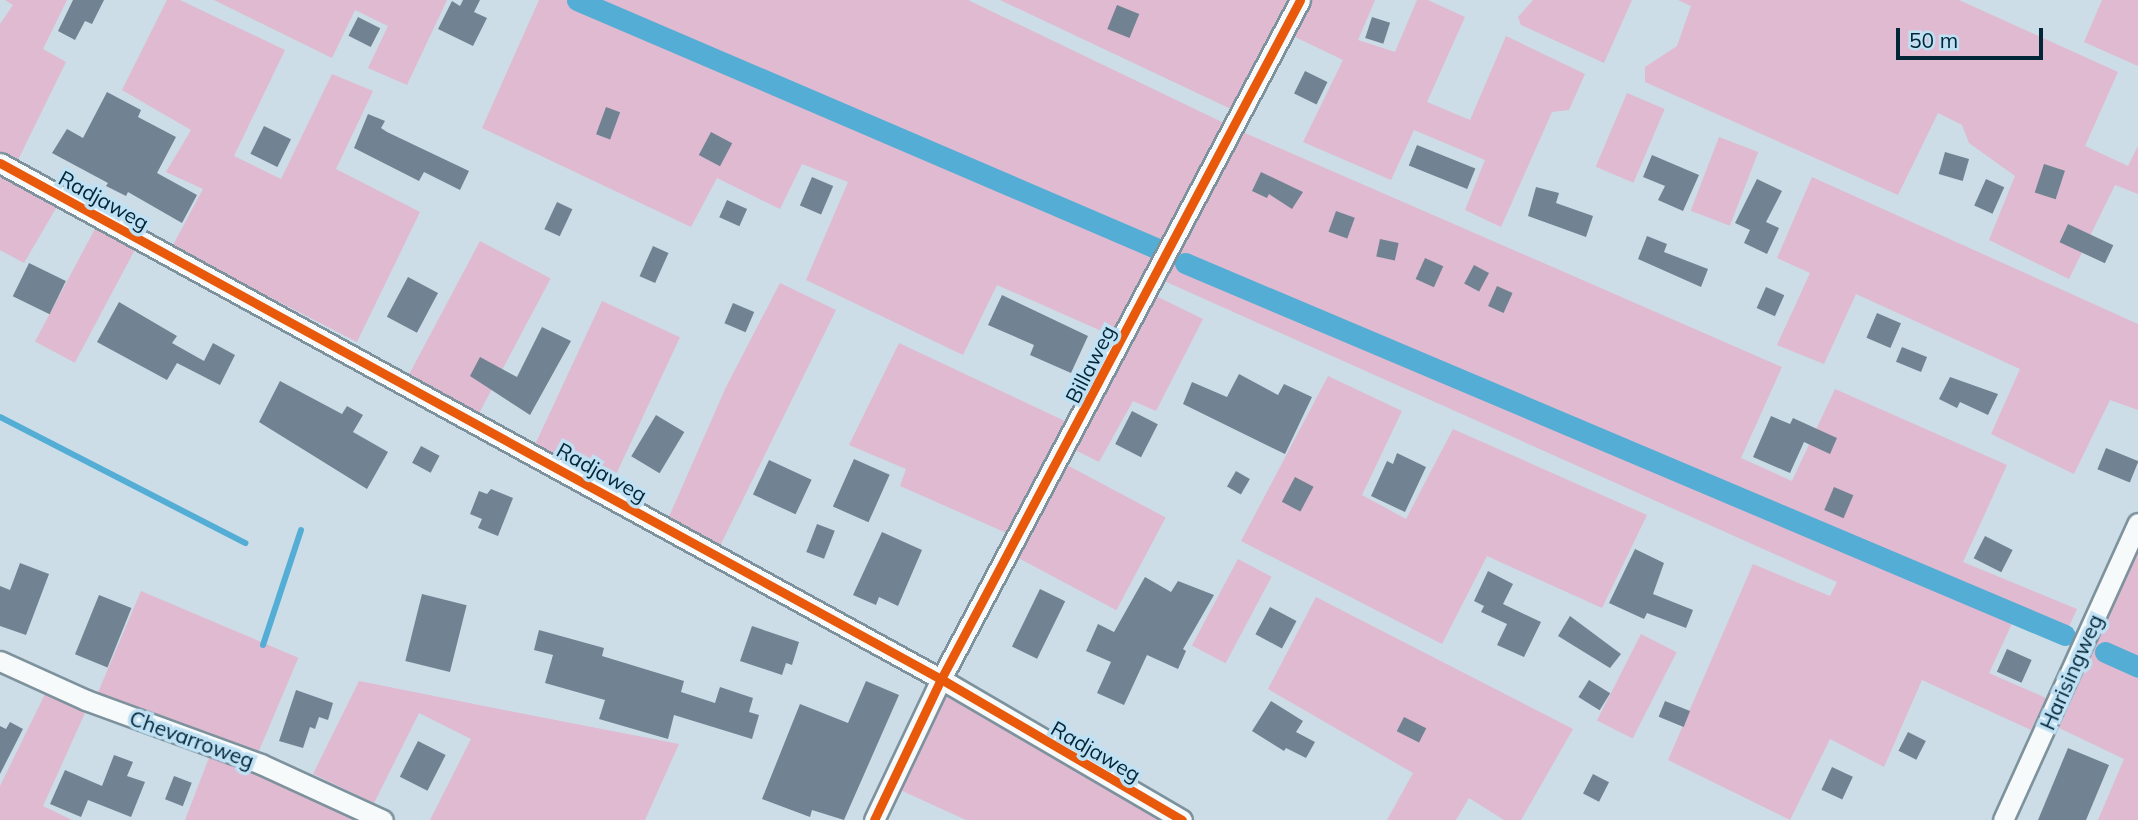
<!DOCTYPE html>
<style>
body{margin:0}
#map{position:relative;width:2138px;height:820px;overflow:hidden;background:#ccdde7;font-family:Mulish,sans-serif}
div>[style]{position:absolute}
.green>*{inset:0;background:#dfbad0;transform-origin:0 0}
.stream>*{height:6px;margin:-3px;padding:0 3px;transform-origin:3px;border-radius:3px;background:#54add5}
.canal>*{height:21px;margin:-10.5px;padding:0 10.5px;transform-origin:10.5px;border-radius:10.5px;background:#54add5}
.building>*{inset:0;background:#718392;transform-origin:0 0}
.roads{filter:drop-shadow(2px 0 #7d929d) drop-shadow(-2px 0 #7d929d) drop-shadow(0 2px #7d929d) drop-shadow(0 -2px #7d929d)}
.minor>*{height:19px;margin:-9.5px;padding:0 9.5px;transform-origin:9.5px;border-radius:9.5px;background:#f7fafb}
.cycleway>*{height:9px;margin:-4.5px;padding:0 4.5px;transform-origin:4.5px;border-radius:4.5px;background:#e8590c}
span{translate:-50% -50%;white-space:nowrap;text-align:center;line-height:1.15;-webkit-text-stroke:7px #c0e0f3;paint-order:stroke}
.street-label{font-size:21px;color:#002638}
.scale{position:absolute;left:1896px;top:28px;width:147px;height:32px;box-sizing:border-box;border:4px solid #002638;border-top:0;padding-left:9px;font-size:21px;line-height:24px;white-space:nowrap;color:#002638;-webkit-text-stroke:5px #c0e0f3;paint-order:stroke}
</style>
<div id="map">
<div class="green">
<i style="clip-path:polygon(5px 0,67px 0,43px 49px,66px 62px,17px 162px,0 153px,0 24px,13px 5px)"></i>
<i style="clip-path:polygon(167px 0,180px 0,285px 50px,234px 156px,281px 179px,332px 74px,373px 91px,336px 169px,420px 212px,357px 342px,172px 247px,203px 189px,166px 172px,191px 130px,122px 90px)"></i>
<i style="clip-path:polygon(214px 0,447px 0,407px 85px,368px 68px,388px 26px,355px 10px,332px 58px)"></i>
<i style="clip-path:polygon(539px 0,968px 0,1224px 123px,1115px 337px,997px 285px,963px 355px,806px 280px,848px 182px,802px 164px,780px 209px,717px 178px,691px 227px,482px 128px)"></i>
<i style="clip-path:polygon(1000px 0,1293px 0,1233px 110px)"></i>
<i style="clip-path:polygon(1309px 0,1375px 0,1358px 40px,1395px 52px,1417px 0,1428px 0,1465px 17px,1427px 102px,1470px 120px,1506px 36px,1585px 74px,1569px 110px,1552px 112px,1501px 227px,1465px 210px,1485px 160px,1414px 130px,1391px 180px,1303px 142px,1343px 60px,1291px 35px)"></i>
<i style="clip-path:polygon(1533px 0,1632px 0,1604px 63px,1521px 25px,1518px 17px)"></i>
<i style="clip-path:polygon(1678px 0,1959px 0,2118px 72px,2085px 146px,2128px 166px,2138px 146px,2138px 194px,2115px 185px,2069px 279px,1989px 240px,2015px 176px,1969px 143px,1962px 125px,1938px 113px,1898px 195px,1645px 82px,1645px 67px,1677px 46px,1691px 6px)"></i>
<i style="clip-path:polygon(2102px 0,2138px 0,2138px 66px,2084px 42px)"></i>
<i style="left:1627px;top:93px;width:41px;height:80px;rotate:23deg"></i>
<i style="clip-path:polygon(1238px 130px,1782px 367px,1741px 458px,1792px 481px,1835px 389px,2007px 465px,1963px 562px,2077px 609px,2065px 635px,2016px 615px,1989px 673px,2046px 698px,2031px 730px,1922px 680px,1884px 767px,1830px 739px,1790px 820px,1668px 760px,1753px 564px,1830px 596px,1837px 582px,1162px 280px)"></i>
<i style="left:1719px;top:137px;width:42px;height:79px;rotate:21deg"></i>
<i style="clip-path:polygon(0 170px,59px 203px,24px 263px,0 250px)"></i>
<i style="clip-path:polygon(1812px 177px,2138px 324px,2138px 410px,2110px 400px,2074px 474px,1991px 434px,2020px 369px,1856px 294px,1824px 364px,1777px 345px,1810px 273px,1777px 258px)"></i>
<i style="left:97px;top:225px;width:45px;height:132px;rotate:28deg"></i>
<i style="left:480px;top:241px;width:80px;height:154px;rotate:28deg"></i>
<i style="clip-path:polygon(780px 283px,836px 310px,719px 548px,668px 519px,726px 387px)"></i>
<i style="clip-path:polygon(1154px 295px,1203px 319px,1156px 411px,1133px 401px,1099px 462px,1075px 450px)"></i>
<i style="left:602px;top:301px;width:86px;height:158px;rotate:25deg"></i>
<i style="clip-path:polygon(899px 343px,1069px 423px,1011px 535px,900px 486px,906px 469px,849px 445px)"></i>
<i style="clip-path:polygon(1328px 376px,1402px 411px,1362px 495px,1406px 519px,1453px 429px,1647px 515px,1602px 608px,1487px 556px,1442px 644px,1241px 541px)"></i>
<i style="left:1065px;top:464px;width:114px;height:105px;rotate:28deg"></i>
<i style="clip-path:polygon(2138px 540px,2138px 820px,2098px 820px,2124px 759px,2057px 727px)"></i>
<i style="left:1238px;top:559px;width:38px;height:98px;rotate:28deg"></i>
<i style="left:141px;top:591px;width:171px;height:111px;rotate:23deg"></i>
<i style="clip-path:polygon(1316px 597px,1573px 729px,1521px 820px,1504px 820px,1469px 798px,1456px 820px,1387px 820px,1413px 773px,1268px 689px)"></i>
<i style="left:1641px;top:634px;width:40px;height:97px;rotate:27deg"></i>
<i style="clip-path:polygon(359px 681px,504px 710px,679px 744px,645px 820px,430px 820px,471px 739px,419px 713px,374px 803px,313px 774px)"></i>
<i style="clip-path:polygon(945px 689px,1167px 820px,966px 820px,898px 789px)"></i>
<i style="clip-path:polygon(45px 694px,85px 713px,43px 806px,72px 820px,0 820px,0 786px)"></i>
<i style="clip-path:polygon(210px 755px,261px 772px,365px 820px,185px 820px)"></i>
</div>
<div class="stream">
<i style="left:0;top:417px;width:276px;rotate:27.2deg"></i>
<i style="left:263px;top:645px;width:121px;rotate:-71.7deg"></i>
</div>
<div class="canal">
<i style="left:577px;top:0;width:630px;rotate:23.19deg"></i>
<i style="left:1185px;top:263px;width:955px;rotate:22.92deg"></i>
<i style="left:2105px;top:652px;width:36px;rotate:24deg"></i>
</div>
<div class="building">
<i style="clip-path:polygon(73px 0,104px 0,92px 24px,85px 21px,75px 40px,58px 31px)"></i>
<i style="clip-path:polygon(463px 0,480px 0,474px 12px,487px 18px,473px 46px,438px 29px,452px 1px,460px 6px)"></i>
<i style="left:1117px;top:5px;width:24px;height:26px;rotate:22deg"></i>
<i style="left:358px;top:17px;width:25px;height:21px;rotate:27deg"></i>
<i style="left:1372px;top:17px;width:19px;height:22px;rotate:18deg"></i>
<i style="left:1305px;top:71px;width:25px;height:25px;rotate:26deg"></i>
<i style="clip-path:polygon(107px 92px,141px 110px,138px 117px,176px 137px,157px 173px,197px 195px,182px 223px,128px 192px,126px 196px,106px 186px,108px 183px,52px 153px,67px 129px,83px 138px)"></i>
<i style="left:606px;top:107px;width:15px;height:29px;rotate:20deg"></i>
<i style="clip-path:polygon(368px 114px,385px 121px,381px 128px,387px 132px,469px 171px,460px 190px,424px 172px,419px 181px,354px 148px)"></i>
<i style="left:264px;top:126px;width:30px;height:31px;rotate:26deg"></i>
<i style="left:711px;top:132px;width:24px;height:26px;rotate:28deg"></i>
<i style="left:1417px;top:145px;width:63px;height:22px;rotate:22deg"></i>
<i style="left:1945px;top:152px;width:25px;height:23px;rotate:16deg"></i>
<i style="clip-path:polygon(1652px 155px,1699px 175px,1683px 211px,1658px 200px,1665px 186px,1643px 177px)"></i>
<i style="left:2044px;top:164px;width:22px;height:30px;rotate:18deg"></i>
<i style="clip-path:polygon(1261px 172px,1303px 192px,1292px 209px,1269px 194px,1267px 198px,1252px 191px)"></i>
<i style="left:812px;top:177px;width:23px;height:31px;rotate:23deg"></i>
<i style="clip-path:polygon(1757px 179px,1782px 191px,1766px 222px,1779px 228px,1767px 254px,1744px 243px,1750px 230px,1735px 223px)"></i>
<i style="left:1986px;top:179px;width:20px;height:29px;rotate:24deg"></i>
<i style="clip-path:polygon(1536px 187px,1559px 193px,1556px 203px,1593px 216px,1586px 237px,1528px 216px)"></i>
<i style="left:727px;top:200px;width:22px;height:19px;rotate:24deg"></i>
<i style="left:557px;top:202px;width:17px;height:30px;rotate:25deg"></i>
<i style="left:1336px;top:211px;width:20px;height:22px;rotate:20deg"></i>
<i style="left:2068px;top:224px;width:50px;height:20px;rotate:25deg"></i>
<i style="clip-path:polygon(1647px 236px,1667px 244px,1664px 252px,1708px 269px,1701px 287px,1638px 259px)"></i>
<i style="left:1380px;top:239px;width:19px;height:18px;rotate:12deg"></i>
<i style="left:653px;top:246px;width:17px;height:33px;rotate:24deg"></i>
<i style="left:1425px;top:258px;width:20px;height:23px;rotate:24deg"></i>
<i style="left:29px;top:263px;width:41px;height:37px;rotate:26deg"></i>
<i style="left:1474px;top:265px;width:17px;height:21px;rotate:28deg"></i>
<i style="left:408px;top:277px;width:34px;height:45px;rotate:28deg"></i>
<i style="left:1497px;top:286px;width:17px;height:22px;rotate:24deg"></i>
<i style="left:1766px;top:287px;width:20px;height:23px;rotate:24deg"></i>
<i style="clip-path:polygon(1002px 295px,1088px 336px,1071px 373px,1030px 355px,1034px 345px,988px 325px)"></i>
<i style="clip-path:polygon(119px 302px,177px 336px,172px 343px,204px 361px,213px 343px,235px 355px,220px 385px,177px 363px,167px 380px,97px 342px)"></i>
<i style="left:733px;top:303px;width:23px;height:22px;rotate:23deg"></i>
<i style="left:1877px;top:313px;width:26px;height:27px;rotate:23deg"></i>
<i style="clip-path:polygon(542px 327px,571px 341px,530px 415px,470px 376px,480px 357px,517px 377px)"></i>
<i style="left:1902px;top:347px;width:27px;height:16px;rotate:22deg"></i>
<i style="clip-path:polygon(1239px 374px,1278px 395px,1284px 384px,1312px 397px,1285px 454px,1183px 404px,1192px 382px,1227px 397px)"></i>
<i style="clip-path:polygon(1950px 377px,1998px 394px,1988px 415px,1960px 402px,1957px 408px,1939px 399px)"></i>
<i style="clip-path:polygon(280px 381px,342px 414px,347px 406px,363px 415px,353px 432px,388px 452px,367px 489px,259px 422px)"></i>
<i style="left:1132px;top:411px;width:29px;height:37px;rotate:27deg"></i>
<i style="left:656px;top:415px;width:33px;height:48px;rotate:31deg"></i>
<i style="clip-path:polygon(1771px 416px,1790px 424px,1793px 418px,1837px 438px,1830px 454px,1804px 442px,1790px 473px,1753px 457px)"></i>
<i style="left:421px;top:446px;width:21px;height:19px;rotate:28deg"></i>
<i style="left:2106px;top:448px;width:35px;height:23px;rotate:22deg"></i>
<i style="clip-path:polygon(1397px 453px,1426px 467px,1405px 512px,1371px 496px,1387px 461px,1393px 464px)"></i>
<i style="left:854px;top:459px;width:39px;height:52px;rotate:24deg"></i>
<i style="left:769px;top:460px;width:47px;height:38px;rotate:25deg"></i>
<i style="left:1236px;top:471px;width:16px;height:18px;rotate:30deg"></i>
<i style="left:1295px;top:477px;width:21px;height:28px;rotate:28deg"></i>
<i style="left:1834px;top:487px;width:21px;height:25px;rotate:23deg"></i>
<i style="clip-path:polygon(491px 489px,513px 498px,498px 536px,478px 528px,482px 519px,470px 514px,479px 491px,487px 494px)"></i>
<i style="left:817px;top:524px;width:19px;height:30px;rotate:21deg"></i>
<i style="clip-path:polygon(882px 532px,922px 550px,898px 606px,879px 597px,876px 605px,853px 595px)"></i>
<i style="left:1985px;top:536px;width:31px;height:25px;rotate:27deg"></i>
<i style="clip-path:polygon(1635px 549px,1664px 563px,1653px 594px,1693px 610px,1686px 628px,1647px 613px,1644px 619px,1609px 603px)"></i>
<i style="clip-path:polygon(20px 563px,49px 574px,26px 635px,0 626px,0 586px,10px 590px)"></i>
<i style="clip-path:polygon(1488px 571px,1513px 584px,1503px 604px,1541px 622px,1524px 657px,1497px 645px,1507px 624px,1481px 612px,1484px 606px,1474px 601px)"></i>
<i style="clip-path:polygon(1145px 577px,1171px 592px,1178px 581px,1214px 595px,1183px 649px,1186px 651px,1178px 669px,1147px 655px,1124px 705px,1097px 693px,1111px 662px,1086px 651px,1098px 624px,1114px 632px)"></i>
<i style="left:1040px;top:589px;width:28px;height:64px;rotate:26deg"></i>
<i style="left:422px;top:594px;width:46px;height:69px;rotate:14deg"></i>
<i style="left:99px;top:595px;width:35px;height:64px;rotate:22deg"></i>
<i style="left:1270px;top:607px;width:30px;height:31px;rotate:28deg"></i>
<i style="clip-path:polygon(1570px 616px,1621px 654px,1610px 668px,1558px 636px)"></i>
<i style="clip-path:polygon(752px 626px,799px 642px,792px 665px,786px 663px,782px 675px,740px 661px)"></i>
<i style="clip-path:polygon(539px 630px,604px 648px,602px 656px,684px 681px,681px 692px,715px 703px,720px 687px,753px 698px,749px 712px,759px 715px,752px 739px,674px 715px,668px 739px,599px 719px,605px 700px,545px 683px,553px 655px,534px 650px)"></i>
<i style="left:2007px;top:649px;width:27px;height:25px;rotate:24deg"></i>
<i style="left:1589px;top:680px;width:25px;height:20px;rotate:32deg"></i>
<i style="clip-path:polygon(866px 681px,899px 695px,844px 820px,812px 810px,810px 817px,762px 799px,800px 704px,848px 723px)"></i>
<i style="clip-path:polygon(296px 690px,333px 703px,328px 720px,319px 717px,315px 729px,310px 727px,303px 748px,279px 741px)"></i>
<i style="clip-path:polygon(1271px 701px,1303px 721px,1296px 732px,1315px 742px,1306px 758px,1286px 748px,1284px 751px,1252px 731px)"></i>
<i style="left:1665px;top:701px;width:27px;height:17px;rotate:22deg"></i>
<i style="left:1404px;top:717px;width:25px;height:16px;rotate:27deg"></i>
<i style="clip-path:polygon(10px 722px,23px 729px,0 774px,0 726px,6px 729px)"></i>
<i style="left:1908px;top:732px;width:20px;height:21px;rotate:27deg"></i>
<i style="left:418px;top:741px;width:31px;height:40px;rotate:27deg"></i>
<i style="clip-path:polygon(2068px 748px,2109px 765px,2086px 820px,2038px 820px)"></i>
<i style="clip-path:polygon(114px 755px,133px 762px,127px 776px,145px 782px,131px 817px,88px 800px,81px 817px,50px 804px,65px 770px,102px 786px)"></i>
<i style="left:1832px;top:767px;width:23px;height:25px;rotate:25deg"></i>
<i style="left:1593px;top:774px;width:18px;height:22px;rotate:27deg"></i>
<i style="left:174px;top:776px;width:19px;height:25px;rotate:21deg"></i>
</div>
<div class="roads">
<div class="minor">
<i style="left:0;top:163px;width:1073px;rotate:28.74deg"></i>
<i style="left:941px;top:679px;width:279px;rotate:30.3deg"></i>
<i style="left:0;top:661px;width:94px;rotate:24.4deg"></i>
<i style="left:86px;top:700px;width:186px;rotate:20.1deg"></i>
<i style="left:261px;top:764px;width:134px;rotate:24.7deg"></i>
<i style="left:874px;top:820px;width:156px;rotate:-64.6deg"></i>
<i style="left:941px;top:679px;width:768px;rotate:-62.13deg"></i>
<i style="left:2003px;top:820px;width:326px;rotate:-65.6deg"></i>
</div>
</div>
<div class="cycleway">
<i style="left:0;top:163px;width:1073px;rotate:28.74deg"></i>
<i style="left:941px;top:679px;width:279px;rotate:30.3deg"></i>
<i style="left:874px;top:820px;width:156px;rotate:-64.6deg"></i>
<i style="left:941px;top:679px;width:768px;rotate:-62.13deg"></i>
</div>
<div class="street-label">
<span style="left:104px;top:200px;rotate:29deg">Radjaweg</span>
<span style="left:1090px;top:364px;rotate:-63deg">Billaweg</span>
<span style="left:602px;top:472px;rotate:29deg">Radjaweg</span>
<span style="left:2071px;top:672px;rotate:-66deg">Harisingweg</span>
<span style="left:192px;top:739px;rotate:20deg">Chevarroweg</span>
<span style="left:1096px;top:751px;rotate:30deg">Radjaweg</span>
</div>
<div class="scale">50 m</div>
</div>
